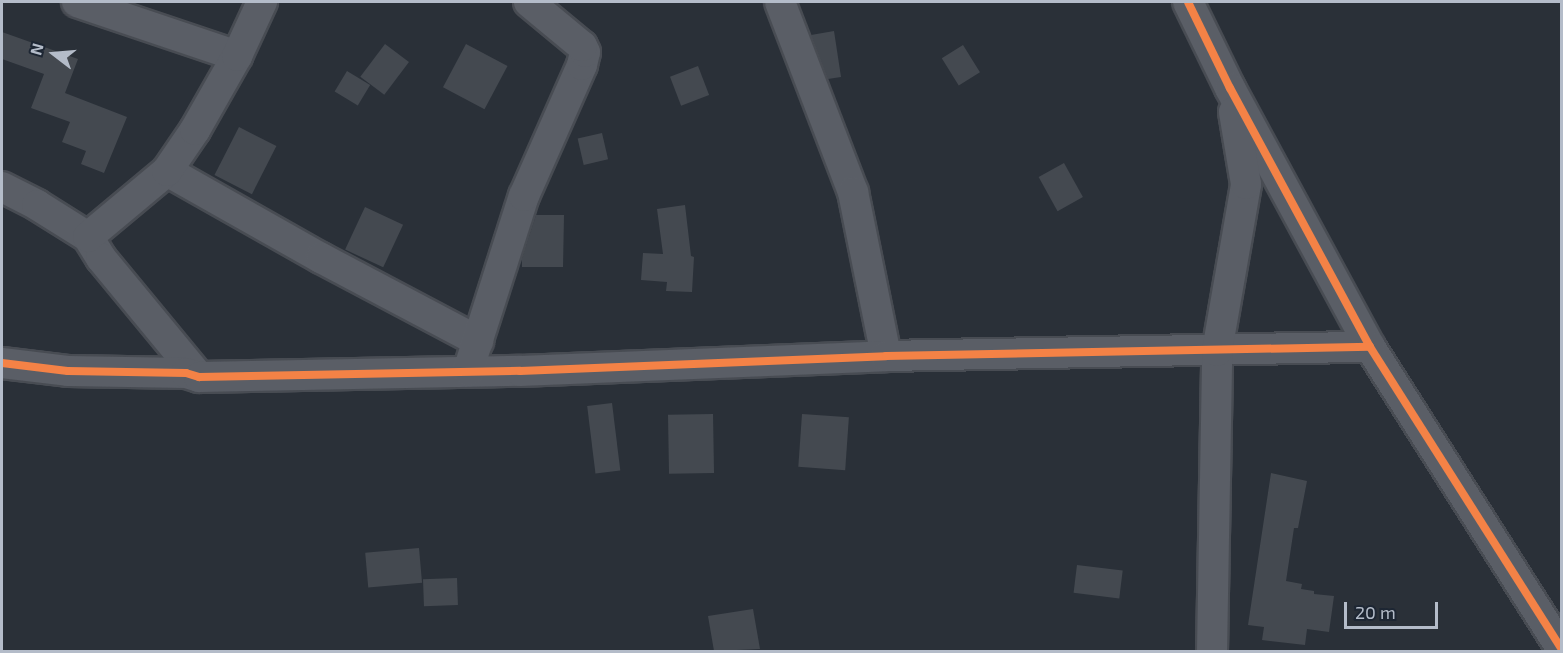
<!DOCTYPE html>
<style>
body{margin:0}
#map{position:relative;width:1563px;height:653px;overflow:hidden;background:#2a3038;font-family:"Exo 2",sans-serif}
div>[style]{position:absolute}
.building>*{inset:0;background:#444950;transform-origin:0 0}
.roads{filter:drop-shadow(2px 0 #484c53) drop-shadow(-2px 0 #484c53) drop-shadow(0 2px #484c53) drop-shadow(0 -2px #484c53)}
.minor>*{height:30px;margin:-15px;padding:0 15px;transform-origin:15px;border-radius:15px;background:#5a5e66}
.cycleway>*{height:8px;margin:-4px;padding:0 4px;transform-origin:4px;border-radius:4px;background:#f48246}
span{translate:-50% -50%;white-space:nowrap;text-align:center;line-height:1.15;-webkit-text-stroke:4.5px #1d2633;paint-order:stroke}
.frame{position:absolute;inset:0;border:3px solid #b4bcc9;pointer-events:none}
.north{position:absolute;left:24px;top:24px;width:60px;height:60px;-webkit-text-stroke:4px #1d2633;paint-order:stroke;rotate:286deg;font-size:16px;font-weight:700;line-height:24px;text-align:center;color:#b4bcc9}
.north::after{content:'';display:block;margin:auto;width:21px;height:27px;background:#b4bcc9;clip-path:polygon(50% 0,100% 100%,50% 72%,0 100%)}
.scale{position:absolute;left:1344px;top:602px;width:94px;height:27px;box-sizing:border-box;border:3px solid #b4bcc9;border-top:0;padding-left:8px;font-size:18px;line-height:21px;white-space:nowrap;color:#b4bcc9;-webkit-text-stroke:4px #1d2633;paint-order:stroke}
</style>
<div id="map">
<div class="building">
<i style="clip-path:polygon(834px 31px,841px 77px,828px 79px,811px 35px)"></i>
<i style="clip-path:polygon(2px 32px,78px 59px,65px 93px,127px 117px,104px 173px,81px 164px,86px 151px,62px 142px,70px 122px,31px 108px,44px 74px,2px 59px)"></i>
<i style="left:385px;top:44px;width:30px;height:41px;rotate:37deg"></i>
<i style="left:466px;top:44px;width:47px;height:49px;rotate:28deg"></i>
<i style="left:963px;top:45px;width:32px;height:25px;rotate:58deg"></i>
<i style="left:698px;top:66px;width:31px;height:30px;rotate:69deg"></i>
<i style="left:347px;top:71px;width:27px;height:24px;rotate:31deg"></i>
<i style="left:239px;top:127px;width:42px;height:54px;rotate:27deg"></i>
<i style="left:602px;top:133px;width:27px;height:25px;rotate:77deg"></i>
<i style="left:1064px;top:163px;width:39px;height:29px;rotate:61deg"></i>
<i style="clip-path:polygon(685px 205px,691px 256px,694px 257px,692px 292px,666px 291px,667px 282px,641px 280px,643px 253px,663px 254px,657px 209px)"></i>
<i style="left:365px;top:207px;width:42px;height:47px;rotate:25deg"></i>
<i style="clip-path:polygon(536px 215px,564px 215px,563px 267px,522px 267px,522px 258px)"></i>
<i style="left:612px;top:403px;width:68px;height:25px;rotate:83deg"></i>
<i style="left:713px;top:414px;width:59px;height:45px;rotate:89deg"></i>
<i style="left:802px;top:414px;width:47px;height:53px;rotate:4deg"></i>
<i style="clip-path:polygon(1271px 473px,1307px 481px,1298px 528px,1294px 528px,1286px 581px,1302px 584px,1301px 589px,1314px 591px,1314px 594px,1334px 596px,1329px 632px,1307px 629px,1305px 645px,1262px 640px,1264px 627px,1248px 625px)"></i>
<i style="left:419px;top:548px;width:35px;height:54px;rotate:85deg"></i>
<i style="left:1077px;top:565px;width:46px;height:28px;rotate:7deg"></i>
<i style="left:457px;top:578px;width:27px;height:34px;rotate:88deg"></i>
<i style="clip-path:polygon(753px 609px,760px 649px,714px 651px,708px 616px)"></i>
</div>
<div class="roads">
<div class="minor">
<i style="left:77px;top:2px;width:169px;rotate:18.6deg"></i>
<i style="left:780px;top:2px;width:204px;rotate:69deg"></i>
<i style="left:853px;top:192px;width:167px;rotate:78.6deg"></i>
<i style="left:1188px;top:2px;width:96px;rotate:64deg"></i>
<i style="left:1230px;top:88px;width:294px;rotate:61.6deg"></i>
<i style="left:1370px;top:347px;width:358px;rotate:57.6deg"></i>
<i style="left:167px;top:171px;width:177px;rotate:29.5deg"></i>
<i style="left:321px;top:258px;width:178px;rotate:27.9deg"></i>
<i style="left:2px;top:187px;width:39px;rotate:27deg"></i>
<i style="left:37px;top:205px;width:60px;rotate:32.1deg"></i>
<i style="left:88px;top:237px;width:25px;rotate:58deg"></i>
<i style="left:101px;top:258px;width:154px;rotate:50.5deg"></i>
<i style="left:88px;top:237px;width:103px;rotate:-39.9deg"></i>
<i style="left:167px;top:171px;width:50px;rotate:-55.7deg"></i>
<i style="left:195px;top:130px;width:85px;rotate:-60.4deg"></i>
<i style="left:237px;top:56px;width:60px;rotate:-65.2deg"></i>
<i style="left:2px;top:363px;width:66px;rotate:6.9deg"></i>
<i style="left:68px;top:371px;width:118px;rotate:1deg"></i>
<i style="left:186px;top:373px;width:14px;rotate:17deg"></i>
<i style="left:199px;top:377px;width:321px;rotate:-1.1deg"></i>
<i style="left:520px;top:371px;width:366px;rotate:-2.3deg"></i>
<i style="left:886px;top:356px;width:484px;rotate:-1.1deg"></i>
<i style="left:468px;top:371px;width:184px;rotate:-72.3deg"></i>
<i style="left:524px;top:196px;width:143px;rotate:-66.1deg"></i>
<i style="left:582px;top:65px;width:13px;rotate:-77deg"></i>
<i style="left:585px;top:52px;width:7px;rotate:-117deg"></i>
<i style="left:582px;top:46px;width:69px;rotate:-140.3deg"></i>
<i style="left:1212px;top:652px;width:301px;rotate:-89deg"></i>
<i style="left:1217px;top:351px;width:169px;rotate:-80.1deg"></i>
<i style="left:1246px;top:184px;width:73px;rotate:-99.5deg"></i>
</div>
</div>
<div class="cycleway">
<i style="left:1188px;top:2px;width:96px;rotate:64deg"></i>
<i style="left:1230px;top:88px;width:294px;rotate:61.6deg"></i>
<i style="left:1370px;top:347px;width:358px;rotate:57.6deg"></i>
<i style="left:2px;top:363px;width:66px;rotate:6.9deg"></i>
<i style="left:68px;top:371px;width:118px;rotate:1deg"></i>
<i style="left:186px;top:373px;width:14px;rotate:17deg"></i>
<i style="left:199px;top:377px;width:321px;rotate:-1.1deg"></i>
<i style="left:520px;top:371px;width:366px;rotate:-2.3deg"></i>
<i style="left:886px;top:356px;width:484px;rotate:-1.1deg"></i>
</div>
<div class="frame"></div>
<div class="north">N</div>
<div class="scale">20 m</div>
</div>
